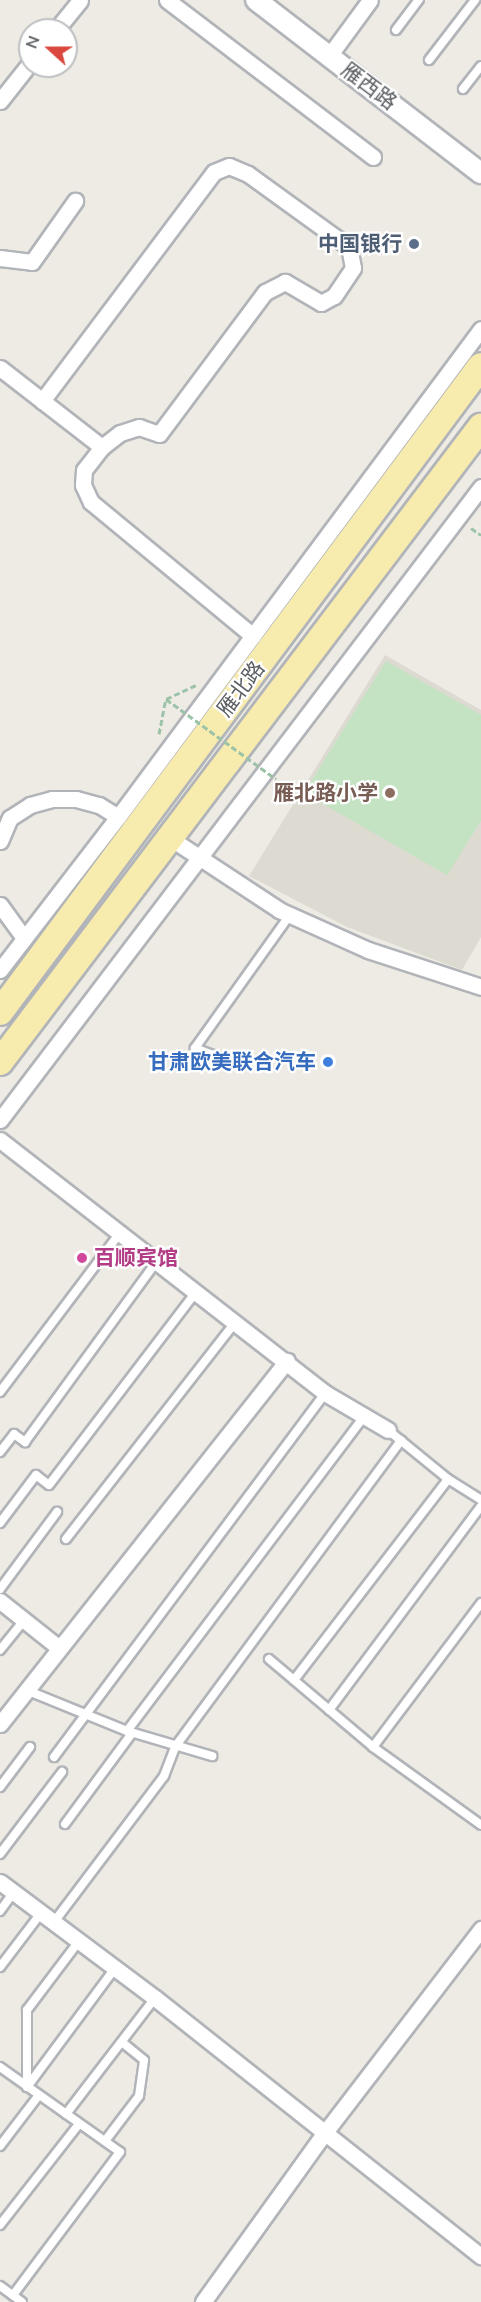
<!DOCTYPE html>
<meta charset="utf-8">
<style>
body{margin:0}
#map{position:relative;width:481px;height:2302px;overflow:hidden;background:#edebe4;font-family:"Nunito Sans","Noto Sans SC",sans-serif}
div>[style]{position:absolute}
.education>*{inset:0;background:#dddad2}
.green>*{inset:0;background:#c3e3c2}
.path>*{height:3px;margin-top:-1.5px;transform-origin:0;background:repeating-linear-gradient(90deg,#9cc3a7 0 6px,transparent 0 9px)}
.roads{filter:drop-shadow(2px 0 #b1b4b8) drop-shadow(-2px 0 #b1b4b8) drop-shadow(0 2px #b1b4b8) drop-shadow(0 -2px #b1b4b8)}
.service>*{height:8px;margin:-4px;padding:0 4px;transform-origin:4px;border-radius:4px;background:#fff}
.minor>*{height:15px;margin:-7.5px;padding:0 7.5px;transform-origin:7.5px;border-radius:7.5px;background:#fff}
.tertiary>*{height:20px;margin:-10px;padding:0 10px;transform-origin:10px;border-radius:10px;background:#fff}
.primary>*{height:26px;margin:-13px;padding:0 13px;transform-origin:13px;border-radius:13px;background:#f8ebae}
.path-bridge>*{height:3px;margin-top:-1.5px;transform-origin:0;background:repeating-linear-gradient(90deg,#9cc3a7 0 6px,transparent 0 9px)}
.dots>*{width:16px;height:16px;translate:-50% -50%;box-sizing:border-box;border:3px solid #fff;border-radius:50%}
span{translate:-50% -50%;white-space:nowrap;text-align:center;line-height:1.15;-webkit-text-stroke:4.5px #fff;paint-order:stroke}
.street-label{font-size:21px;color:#5c5f63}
.service-label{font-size:21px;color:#4e5e75;font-weight:700}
.right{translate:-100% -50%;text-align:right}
.education-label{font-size:21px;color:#785e54;font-weight:700}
.shop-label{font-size:21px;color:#366cbe;font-weight:700}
.hotel-label{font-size:21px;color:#b23c85;font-weight:700}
.left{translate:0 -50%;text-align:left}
.north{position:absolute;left:18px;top:18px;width:60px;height:60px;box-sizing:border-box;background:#fff;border:2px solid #bebfc1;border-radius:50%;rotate:291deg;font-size:16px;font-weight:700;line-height:24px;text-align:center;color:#5c5f63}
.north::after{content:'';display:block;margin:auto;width:21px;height:27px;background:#da483d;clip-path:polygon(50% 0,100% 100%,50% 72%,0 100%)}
</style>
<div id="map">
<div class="education">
<i style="clip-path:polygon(385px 655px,481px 710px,481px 937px,462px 970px,347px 927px,249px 876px)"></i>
</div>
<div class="green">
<i style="clip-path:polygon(386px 661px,481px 715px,481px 821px,447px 875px,304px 793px)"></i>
</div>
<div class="path">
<i style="left:471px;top:528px;width:12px;rotate:35deg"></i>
<i style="left:159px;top:734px;width:36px;rotate:-79deg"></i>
<i style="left:166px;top:699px;width:33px;rotate:-25deg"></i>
</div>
<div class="roads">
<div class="service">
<i style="left:396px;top:30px;width:38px;rotate:-53deg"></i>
<i style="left:429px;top:60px;width:76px;rotate:-52.5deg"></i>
<i style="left:463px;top:89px;width:29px;rotate:-52deg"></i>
<i style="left:218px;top:1057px;width:25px;rotate:-159deg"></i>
<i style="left:195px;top:1048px;width:163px;rotate:-54.5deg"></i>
<i style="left:0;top:1392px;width:199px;rotate:-53deg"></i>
<i style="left:0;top:1452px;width:23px;rotate:-52deg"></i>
<i style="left:14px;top:1434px;width:14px;rotate:36deg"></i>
<i style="left:25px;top:1442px;width:224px;rotate:-53.9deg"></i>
<i style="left:448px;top:1479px;width:39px;rotate:32deg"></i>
<i style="left:0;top:1523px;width:60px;rotate:-53.1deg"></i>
<i style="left:36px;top:1475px;width:16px;rotate:38deg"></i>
<i style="left:49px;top:1485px;width:243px;rotate:-52.7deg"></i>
<i style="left:66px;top:1539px;width:274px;rotate:-52deg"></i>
<i style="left:0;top:1589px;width:96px;rotate:-53.5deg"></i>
<i style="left:0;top:1650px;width:38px;rotate:-51deg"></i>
<i style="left:269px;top:1659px;width:136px;rotate:40.2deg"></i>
<i style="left:373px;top:1747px;width:133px;rotate:35.8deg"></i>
<i style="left:294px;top:1680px;width:253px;rotate:-52.5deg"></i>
<i style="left:448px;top:1479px;width:77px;rotate:-140.8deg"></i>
<i style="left:26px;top:1690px;width:109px;rotate:22.1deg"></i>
<i style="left:127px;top:1731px;width:89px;rotate:16.4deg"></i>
<i style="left:329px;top:1710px;width:254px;rotate:-53.3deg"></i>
<i style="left:127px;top:1731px;width:394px;rotate:-53deg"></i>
<i style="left:373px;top:1747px;width:180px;rotate:-53.1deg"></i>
<i style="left:54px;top:1757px;width:454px;rotate:-53.3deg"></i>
<i style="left:0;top:1787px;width:50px;rotate:-53.1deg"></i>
<i style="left:65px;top:1824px;width:113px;rotate:-53.6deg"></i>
<i style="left:0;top:1854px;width:103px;rotate:-52.9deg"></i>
<i style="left:0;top:1911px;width:24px;rotate:-54deg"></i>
<i style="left:54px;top:1922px;width:183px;rotate:-53deg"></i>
<i style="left:164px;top:1776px;width:31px;rotate:-69deg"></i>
<i style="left:175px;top:1747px;width:381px;rotate:-53.6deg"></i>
<i style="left:0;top:1967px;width:68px;rotate:-52.8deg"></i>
<i style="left:0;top:2067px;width:147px;rotate:35.3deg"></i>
<i style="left:120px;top:2152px;width:179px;rotate:126.8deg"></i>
<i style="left:27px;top:2087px;width:77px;rotate:-90deg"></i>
<i style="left:27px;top:2010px;width:86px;rotate:-53deg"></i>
<i style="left:27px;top:2087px;width:148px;rotate:-53.5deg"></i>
<i style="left:66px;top:2114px;width:146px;rotate:-52.5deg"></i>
<i style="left:105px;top:2141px;width:56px;rotate:-52.9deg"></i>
<i style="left:139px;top:2096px;width:36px;rotate:-82deg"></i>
<i style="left:144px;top:2060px;width:28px;rotate:-141deg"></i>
<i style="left:0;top:2146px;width:64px;rotate:-52.6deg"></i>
<i style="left:0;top:2225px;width:128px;rotate:-52deg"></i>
<i style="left:0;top:2286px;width:27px;rotate:36deg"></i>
</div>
<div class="minor">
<i style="left:167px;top:0;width:259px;rotate:37.3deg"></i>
<i style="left:56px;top:30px;width:38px;rotate:-51deg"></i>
<i style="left:329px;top:56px;width:69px;rotate:-53.8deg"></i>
<i style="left:0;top:101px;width:48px;rotate:-51.7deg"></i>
<i style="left:0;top:258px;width:32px;rotate:7deg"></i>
<i style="left:32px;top:262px;width:75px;rotate:-54.8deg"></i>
<i style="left:0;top:368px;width:129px;rotate:37.8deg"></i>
<i style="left:102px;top:447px;width:29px;rotate:128deg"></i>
<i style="left:84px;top:470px;width:15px;rotate:94deg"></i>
<i style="left:83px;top:485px;width:19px;rotate:65deg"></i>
<i style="left:91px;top:502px;width:210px;rotate:39.6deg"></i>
<i style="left:42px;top:401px;width:286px;rotate:-53.1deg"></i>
<i style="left:214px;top:172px;width:16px;rotate:-22deg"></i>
<i style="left:229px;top:166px;width:21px;rotate:23deg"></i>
<i style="left:248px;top:174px;width:125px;rotate:35.9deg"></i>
<i style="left:349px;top:247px;width:21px;rotate:79deg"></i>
<i style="left:353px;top:268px;width:34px;rotate:124deg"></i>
<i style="left:334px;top:296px;width:15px;rotate:152deg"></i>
<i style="left:321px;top:303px;width:42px;rotate:-149.7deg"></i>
<i style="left:285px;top:282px;width:22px;rotate:153deg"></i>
<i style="left:265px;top:292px;width:177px;rotate:126.7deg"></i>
<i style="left:159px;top:434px;width:21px;rotate:-161deg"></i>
<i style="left:139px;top:427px;width:20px;rotate:162deg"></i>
<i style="left:120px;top:433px;width:23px;rotate:142deg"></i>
<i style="left:170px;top:838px;width:131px;rotate:33.4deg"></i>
<i style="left:279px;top:910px;width:98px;rotate:24.2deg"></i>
<i style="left:368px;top:950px;width:119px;rotate:18.1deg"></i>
<i style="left:0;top:841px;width:25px;rotate:-67deg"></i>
<i style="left:10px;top:818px;width:24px;rotate:-33deg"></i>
<i style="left:30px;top:805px;width:23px;rotate:-15deg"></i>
<i style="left:52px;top:799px;width:24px"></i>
<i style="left:76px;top:799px;width:24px;rotate:15deg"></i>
<i style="left:99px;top:805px;width:22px;rotate:32deg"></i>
<i style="left:0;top:905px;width:41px;rotate:54deg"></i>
<i style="left:0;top:970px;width:193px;rotate:-52.4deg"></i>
<i style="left:118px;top:817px;width:608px;rotate:-53.36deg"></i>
<i style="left:0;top:1120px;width:795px;rotate:-52.77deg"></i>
<i style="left:0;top:1140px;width:412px;rotate:37.9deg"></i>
<i style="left:325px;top:1393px;width:73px;rotate:30.4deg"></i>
<i style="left:0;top:1601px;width:75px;rotate:38.5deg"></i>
<i style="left:0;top:1724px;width:463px;rotate:-51.7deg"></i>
<i style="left:0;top:1882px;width:194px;rotate:36.8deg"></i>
<i style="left:155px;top:1998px;width:416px;rotate:38.4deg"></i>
<i style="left:203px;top:2302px;width:206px;rotate:-54.3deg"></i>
<i style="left:323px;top:2135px;width:260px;rotate:-52.5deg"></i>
</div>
<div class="tertiary">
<i style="left:256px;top:0;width:284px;rotate:37.6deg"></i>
</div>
<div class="primary">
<i style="left:0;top:1012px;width:805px;rotate:-53.33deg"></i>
<i style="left:0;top:1062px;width:797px;rotate:-52.86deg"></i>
</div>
</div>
<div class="path-bridge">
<i style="left:166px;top:699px;width:136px;rotate:36deg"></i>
</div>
<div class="dots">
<i style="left:414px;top:244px;background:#5c6f8a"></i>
<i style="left:390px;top:793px;background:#8d6e63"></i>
<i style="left:328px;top:1062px;background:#3f7fe0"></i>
<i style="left:82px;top:1258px;background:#d1479c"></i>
</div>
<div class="street-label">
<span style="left:369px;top:86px;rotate:37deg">雁西路</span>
<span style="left:241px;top:689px;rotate:-53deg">雁北路</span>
</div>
<div class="service-label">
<span class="right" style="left:402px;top:244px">中国银行</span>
</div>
<div class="education-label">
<span class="right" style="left:378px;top:793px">雁北路小学</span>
</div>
<div class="shop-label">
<span class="right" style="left:316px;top:1062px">甘肃欧美联合汽车</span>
</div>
<div class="hotel-label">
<span class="left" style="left:94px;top:1258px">百顺宾馆</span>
</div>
<div class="north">N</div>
</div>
